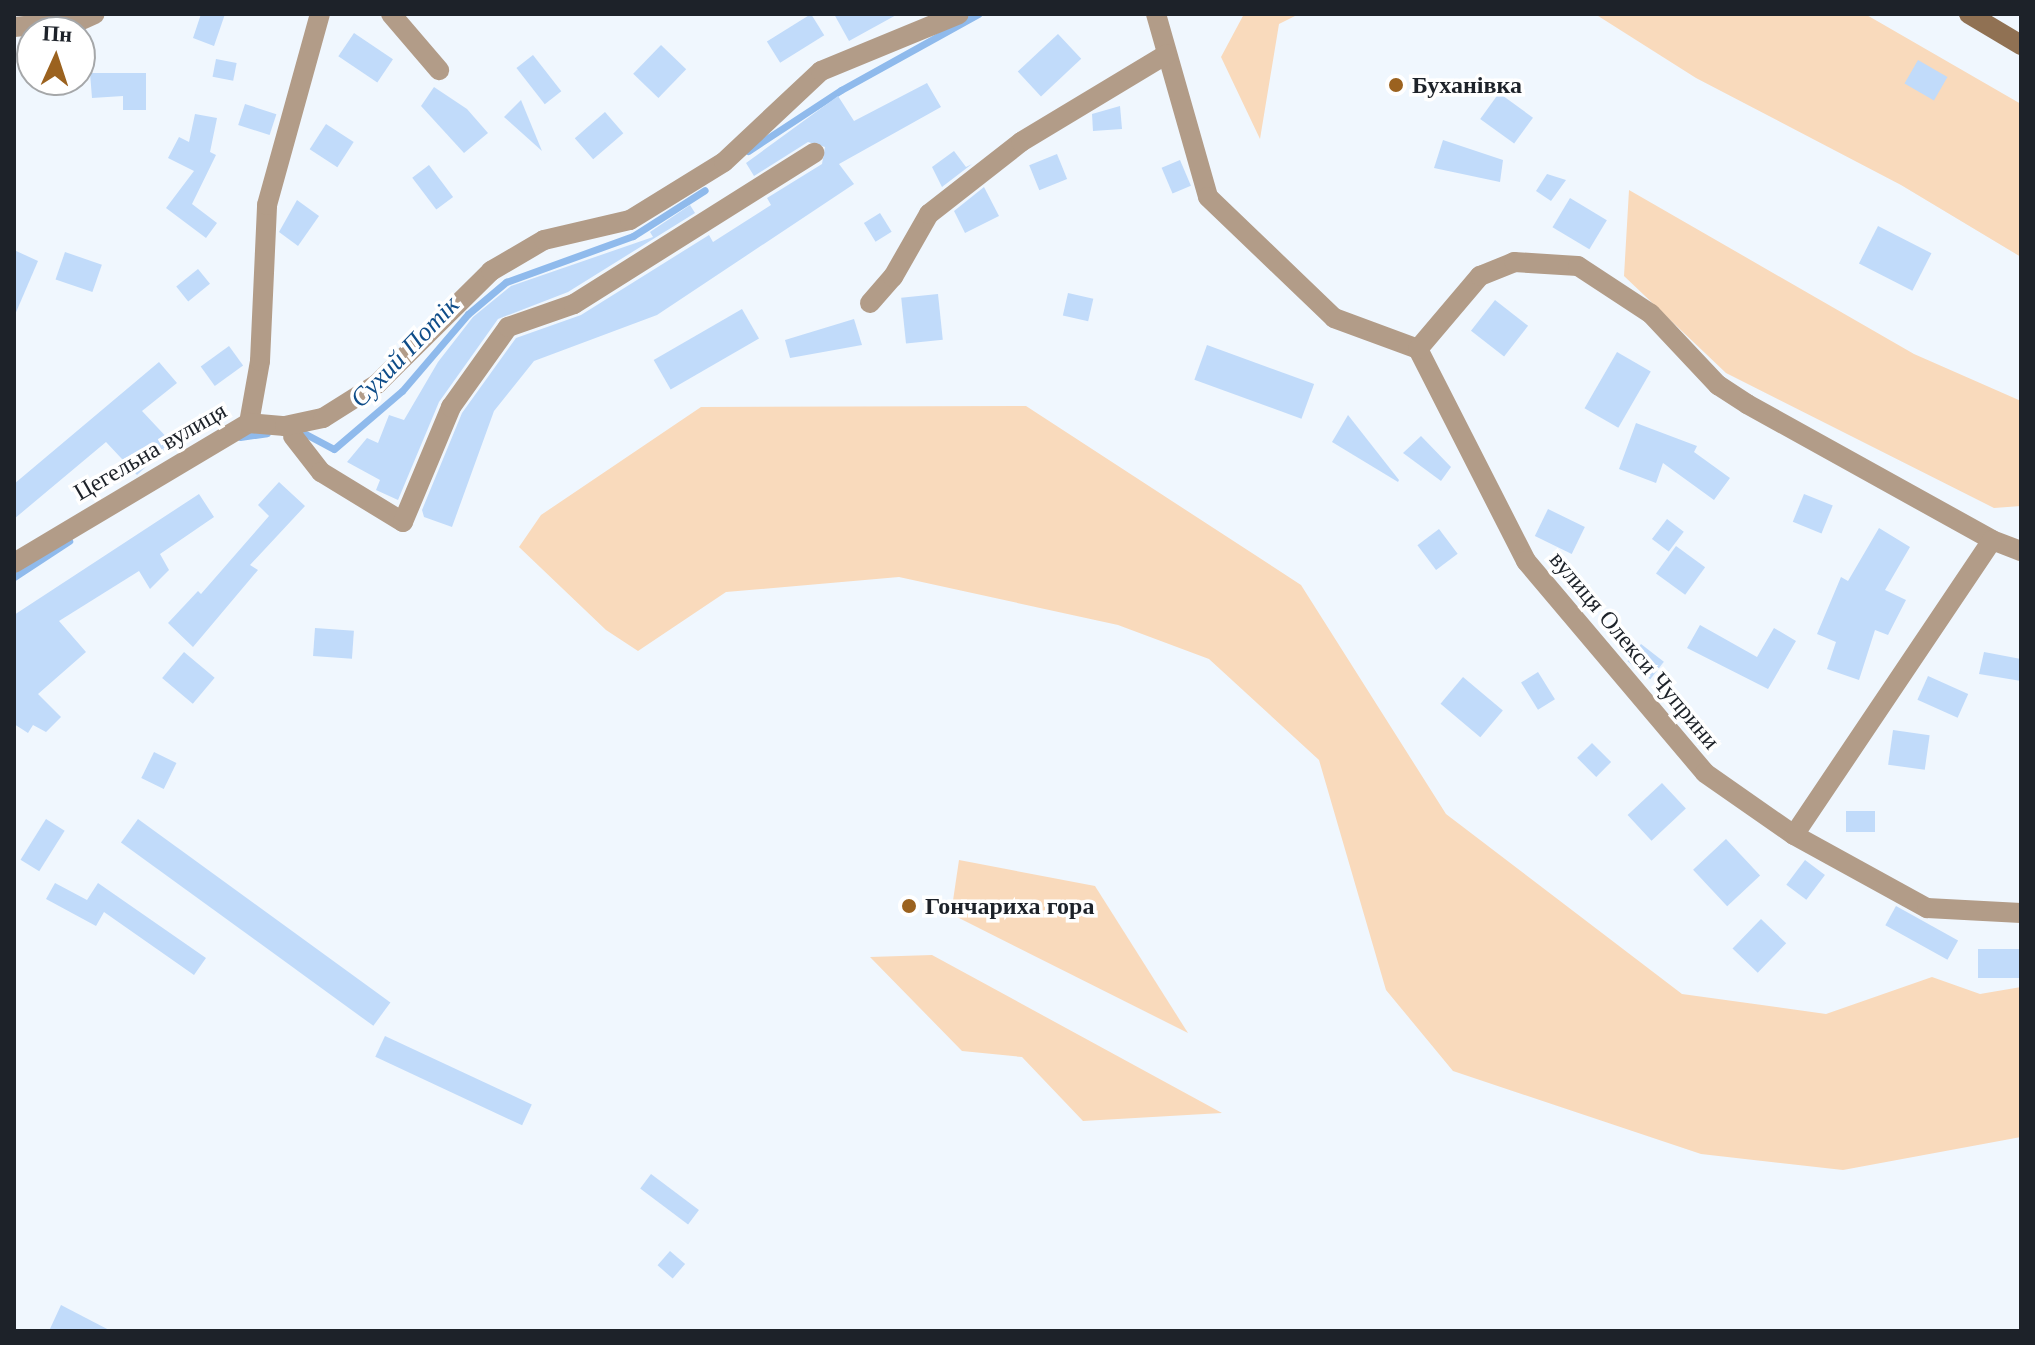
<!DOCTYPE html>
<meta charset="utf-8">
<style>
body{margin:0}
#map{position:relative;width:2035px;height:1345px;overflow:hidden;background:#f0f7fe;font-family:"Libre Baskerville",serif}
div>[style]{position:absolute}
.green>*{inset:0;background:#f9dabc}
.stream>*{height:7px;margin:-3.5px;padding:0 3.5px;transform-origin:3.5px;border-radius:3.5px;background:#8fbaec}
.building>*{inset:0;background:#c1dbfa;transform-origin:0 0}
.street>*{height:20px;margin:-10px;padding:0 10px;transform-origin:10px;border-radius:10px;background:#b29c88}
.secondary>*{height:20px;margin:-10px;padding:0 10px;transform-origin:10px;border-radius:10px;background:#907153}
.dots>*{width:22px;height:22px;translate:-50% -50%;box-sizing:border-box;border:4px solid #fff;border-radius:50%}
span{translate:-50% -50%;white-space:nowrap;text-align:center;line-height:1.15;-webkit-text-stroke:7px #fff;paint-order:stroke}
.poi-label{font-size:24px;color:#1d2229;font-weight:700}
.left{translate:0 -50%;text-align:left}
.street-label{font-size:24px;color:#1d2229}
.water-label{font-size:26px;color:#0f4d89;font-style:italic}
.frame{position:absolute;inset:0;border:16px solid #1d2229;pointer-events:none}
.north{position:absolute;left:16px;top:16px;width:80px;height:80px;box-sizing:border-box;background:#fff;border:2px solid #a5a7a9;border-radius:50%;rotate:3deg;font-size:22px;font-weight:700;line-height:32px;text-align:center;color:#1d2229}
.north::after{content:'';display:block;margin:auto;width:28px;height:36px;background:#9b621f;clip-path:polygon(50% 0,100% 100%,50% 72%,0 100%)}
</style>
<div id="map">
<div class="green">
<i style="clip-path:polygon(1244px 14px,1299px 14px,1279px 24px,1260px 139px,1221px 57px)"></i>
<i style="clip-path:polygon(1595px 14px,1865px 14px,2021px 104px,2021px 257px,1901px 185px,1696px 78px)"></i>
<i style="clip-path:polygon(1629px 190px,1914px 354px,2021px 401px,2021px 506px,1994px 508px,1726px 373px,1624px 276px)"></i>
<i style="clip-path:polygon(1026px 406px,1301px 585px,1446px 814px,1682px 994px,1826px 1014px,1932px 977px,1980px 994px,2021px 987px,2021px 1137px,1843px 1170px,1701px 1154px,1453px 1071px,1386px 990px,1319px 760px,1209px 659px,1118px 625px,899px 577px,726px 592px,638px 651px,606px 630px,519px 547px,541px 515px,701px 407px)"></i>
<i style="clip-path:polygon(959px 860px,1095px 886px,1188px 1033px,951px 914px)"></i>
<i style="clip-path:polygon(932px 955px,1222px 1113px,1083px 1121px,1022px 1057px,962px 1051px,870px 957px)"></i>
</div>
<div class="stream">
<i style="left:748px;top:151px;width:111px;rotate:-33.3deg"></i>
<i style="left:841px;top:90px;width:157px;rotate:-29deg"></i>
<i style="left:300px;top:431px;width:38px;rotate:28deg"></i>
<i style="left:334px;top:449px;width:89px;rotate:-40.5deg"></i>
<i style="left:402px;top:391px;width:101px;rotate:-49.4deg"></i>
<i style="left:468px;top:314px;width:50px;rotate:-40.1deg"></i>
<i style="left:506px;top:282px;width:135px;rotate:-19.9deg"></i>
<i style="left:633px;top:236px;width:85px;rotate:-32.6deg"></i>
<i style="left:240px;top:437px;width:27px;rotate:-8deg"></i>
<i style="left:14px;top:577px;width:66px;rotate:-33.2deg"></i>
</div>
<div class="building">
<i style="clip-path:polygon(201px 14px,225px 14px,214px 46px,193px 38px)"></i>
<i style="left:811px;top:14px;width:25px;height:52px;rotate:58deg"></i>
<i style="clip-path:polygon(834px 14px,898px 14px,849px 41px)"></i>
<i style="left:354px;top:33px;width:47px;height:28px;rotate:34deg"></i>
<i style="left:1058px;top:34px;width:34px;height:55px;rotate:47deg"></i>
<i style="left:661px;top:45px;width:35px;height:40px;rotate:44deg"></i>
<i style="left:533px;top:55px;width:46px;height:21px;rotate:52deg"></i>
<i style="left:216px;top:59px;width:21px;height:18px;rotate:11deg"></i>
<i style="left:1918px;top:60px;width:34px;height:27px;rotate:30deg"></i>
<i style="clip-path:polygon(90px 73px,146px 73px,146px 110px,123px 110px,123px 96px,92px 98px)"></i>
<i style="clip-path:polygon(927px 83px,941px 107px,839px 164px,854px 184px,657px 315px,534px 361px,494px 411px,452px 527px,424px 517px,422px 510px,462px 413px,516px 338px,581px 315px,709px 235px,713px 242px,771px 205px,767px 198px,822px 164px,825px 147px,808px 142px,754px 176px,746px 163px,838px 96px,854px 121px)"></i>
<i style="clip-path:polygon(434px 87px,467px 109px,488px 133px,464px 153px,421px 106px)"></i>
<i style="left:1499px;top:93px;width:42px;height:32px;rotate:36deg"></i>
<i style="clip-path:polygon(521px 100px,542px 151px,504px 117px)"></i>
<i style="left:245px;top:104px;width:33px;height:22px;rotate:18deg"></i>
<i style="clip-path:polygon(1120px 106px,1122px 129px,1093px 131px,1092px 114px)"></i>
<i style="left:605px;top:112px;width:28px;height:40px;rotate:49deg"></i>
<i style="clip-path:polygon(195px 114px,217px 118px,210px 152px,216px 155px,192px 204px,217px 223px,206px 238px,166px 208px,194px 171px,168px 158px,179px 137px,189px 142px)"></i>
<i style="left:326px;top:124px;width:33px;height:30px;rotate:33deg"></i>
<i style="clip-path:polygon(1443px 140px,1503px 160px,1500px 182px,1434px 168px)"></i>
<i style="clip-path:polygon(954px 151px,966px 167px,972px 164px,942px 187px,932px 167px)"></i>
<i style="left:1057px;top:154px;width:27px;height:30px;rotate:68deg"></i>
<i style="left:1180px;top:160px;width:28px;height:20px;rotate:67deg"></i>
<i style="left:429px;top:165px;width:40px;height:21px;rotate:53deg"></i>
<i style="clip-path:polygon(1547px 174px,1566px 180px,1551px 201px,1536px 191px)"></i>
<i style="clip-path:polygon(984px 187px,999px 216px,965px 233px,954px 211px)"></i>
<i style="left:1570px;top:198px;width:43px;height:34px;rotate:31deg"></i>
<i style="clip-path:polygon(297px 200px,319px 216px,298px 246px,279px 232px)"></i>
<i style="clip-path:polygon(690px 205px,695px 213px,568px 292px,498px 319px,439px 402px,398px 500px,376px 490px,380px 480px,347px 462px,367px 438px,378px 443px,389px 415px,404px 420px,438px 362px,473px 317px,511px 286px,653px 237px,650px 232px)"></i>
<i style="left:880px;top:213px;width:22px;height:19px;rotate:58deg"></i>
<i style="left:1878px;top:226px;width:60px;height:42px;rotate:27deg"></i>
<i style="clip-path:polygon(14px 250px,38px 261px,14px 317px)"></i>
<i style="left:65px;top:252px;width:39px;height:29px;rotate:19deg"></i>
<i style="left:198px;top:269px;width:19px;height:28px;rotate:51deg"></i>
<i style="left:1068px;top:293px;width:26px;height:23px;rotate:13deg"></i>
<i style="left:938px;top:294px;width:46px;height:37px;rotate:84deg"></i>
<i style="left:1495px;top:300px;width:42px;height:39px;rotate:38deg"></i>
<i style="left:742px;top:309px;width:34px;height:102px;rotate:60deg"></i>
<i style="clip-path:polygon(854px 319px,862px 345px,790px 358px,785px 340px)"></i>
<i style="left:1207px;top:345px;width:114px;height:37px;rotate:20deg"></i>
<i style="left:229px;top:346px;width:24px;height:35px;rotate:54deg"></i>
<i style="left:1617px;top:352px;width:39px;height:65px;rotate:30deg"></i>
<i style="clip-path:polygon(159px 362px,177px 383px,142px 411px,172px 443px,137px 475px,106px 442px,14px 519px,14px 484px)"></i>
<i style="clip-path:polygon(1348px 415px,1399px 480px,1398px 482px,1332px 442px)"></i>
<i style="clip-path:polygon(1636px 423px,1697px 446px,1694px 452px,1730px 478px,1714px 500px,1663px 463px,1656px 483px,1619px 469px)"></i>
<i style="clip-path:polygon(1421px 436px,1451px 467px,1441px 481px,1403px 453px)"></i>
<i style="clip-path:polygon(279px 482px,305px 506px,250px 565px,258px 570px,193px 647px,168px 623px,198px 591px,201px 594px,269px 516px,258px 505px)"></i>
<i style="clip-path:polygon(199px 494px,214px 517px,160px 554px,169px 570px,150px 589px,139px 571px,59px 621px,86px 652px,38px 694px,61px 717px,46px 732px,33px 725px,28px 733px,14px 724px,14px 615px)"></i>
<i style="left:1804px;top:494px;width:31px;height:30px;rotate:22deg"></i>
<i style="left:1548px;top:509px;width:41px;height:30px;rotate:26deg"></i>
<i style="left:1667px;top:519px;width:21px;height:25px;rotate:37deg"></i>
<i style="clip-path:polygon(1879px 528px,1910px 547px,1885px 590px,1906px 600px,1888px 635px,1875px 630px,1859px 680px,1827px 669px,1836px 642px,1817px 634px,1841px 577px,1848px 581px)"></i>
<i style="left:1439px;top:529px;width:31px;height:27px;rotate:53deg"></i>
<i style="left:1676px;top:546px;width:36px;height:34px;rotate:36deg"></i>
<i style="clip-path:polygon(1700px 625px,1757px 657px,1774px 628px,1796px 641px,1768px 689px,1687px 648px)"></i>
<i style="left:315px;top:628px;width:39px;height:28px;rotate:4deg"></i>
<i style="left:1641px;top:644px;width:29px;height:22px;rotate:38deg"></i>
<i style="left:184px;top:652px;width:40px;height:34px;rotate:40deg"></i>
<i style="clip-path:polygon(1984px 652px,2021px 659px,2021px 681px,1979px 674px)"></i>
<i style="left:1538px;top:672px;width:32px;height:20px;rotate:58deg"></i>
<i style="left:1928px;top:676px;width:44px;height:26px;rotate:24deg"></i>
<i style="left:1463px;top:677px;width:52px;height:35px;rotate:40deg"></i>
<i style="left:1893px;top:730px;width:37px;height:35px;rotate:8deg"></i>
<i style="left:1592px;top:743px;width:27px;height:21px;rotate:45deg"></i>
<i style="left:154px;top:752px;width:25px;height:29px;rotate:26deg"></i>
<i style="left:1662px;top:783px;width:35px;height:47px;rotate:47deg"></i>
<i style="left:1846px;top:811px;width:29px;height:21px"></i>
<i style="left:46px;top:819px;width:22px;height:48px;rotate:32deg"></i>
<i style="left:138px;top:819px;width:312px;height:29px;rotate:36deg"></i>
<i style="left:1726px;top:839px;width:50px;height:45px;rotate:47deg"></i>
<i style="left:1805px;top:860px;width:25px;height:31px;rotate:37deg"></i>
<i style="clip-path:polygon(55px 883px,87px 900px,98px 883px,206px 958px,194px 975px,104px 912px,96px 926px,46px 899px)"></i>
<i style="left:1896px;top:906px;width:71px;height:22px;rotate:29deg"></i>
<i style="left:1761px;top:919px;width:35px;height:41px;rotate:44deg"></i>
<i style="left:2021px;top:949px;width:29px;height:43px;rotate:90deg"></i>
<i style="left:385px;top:1036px;width:162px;height:23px;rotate:25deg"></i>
<i style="left:651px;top:1174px;width:60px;height:18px;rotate:37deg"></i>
<i style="left:670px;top:1251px;width:20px;height:19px;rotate:41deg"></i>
<i style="clip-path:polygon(61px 1305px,111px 1331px,49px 1331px)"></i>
</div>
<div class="street">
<i style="left:391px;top:14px;width:74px;rotate:49.4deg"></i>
<i style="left:1156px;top:14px;width:190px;rotate:74.1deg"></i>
<i style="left:1208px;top:197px;width:175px;rotate:43.8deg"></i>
<i style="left:1334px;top:318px;width:90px;rotate:20.3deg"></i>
<i style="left:1418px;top:349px;width:238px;rotate:63deg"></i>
<i style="left:1526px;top:561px;width:277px;rotate:49.8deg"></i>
<i style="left:1705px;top:773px;width:108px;rotate:34.9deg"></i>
<i style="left:1794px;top:835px;width:152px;rotate:28.8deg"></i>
<i style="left:1927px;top:908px;width:94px;rotate:3deg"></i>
<i style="left:14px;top:27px;width:65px;rotate:-5.3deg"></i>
<i style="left:79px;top:21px;width:17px;rotate:-24deg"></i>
<i style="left:870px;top:303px;width:35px;rotate:-49deg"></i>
<i style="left:893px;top:277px;width:73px;rotate:-60.3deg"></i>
<i style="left:929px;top:214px;width:117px;rotate:-38deg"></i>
<i style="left:1021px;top:142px;width:170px;rotate:-31.1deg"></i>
<i style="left:1418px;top:349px;width:96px;rotate:-49.7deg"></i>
<i style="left:1480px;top:276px;width:37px;rotate:-22deg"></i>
<i style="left:1514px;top:262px;width:64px;rotate:3.6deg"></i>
<i style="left:1578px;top:266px;width:87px;rotate:33.3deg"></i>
<i style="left:1651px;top:314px;width:98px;rotate:46.7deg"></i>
<i style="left:1718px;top:385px;width:35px;rotate:33deg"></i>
<i style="left:1747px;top:404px;width:280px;rotate:29deg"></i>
<i style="left:1992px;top:540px;width:31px;rotate:21deg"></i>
<i style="left:249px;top:423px;width:63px;rotate:-79.9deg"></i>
<i style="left:260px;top:361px;width:156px;rotate:-87.4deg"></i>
<i style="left:267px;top:205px;width:198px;rotate:-74.5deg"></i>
<i style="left:293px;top:436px;width:46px;rotate:52.1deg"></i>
<i style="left:321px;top:472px;width:96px;rotate:31.4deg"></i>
<i style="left:403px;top:522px;width:125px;rotate:-67.3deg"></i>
<i style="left:451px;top:407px;width:98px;rotate:-54.5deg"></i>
<i style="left:508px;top:327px;width:70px;rotate:-19.2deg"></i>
<i style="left:574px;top:304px;width:284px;rotate:-32.2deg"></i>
<i style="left:14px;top:563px;width:274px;rotate:-30.8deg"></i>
<i style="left:249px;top:423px;width:36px;rotate:5deg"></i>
<i style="left:285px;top:426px;width:39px;rotate:-12deg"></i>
<i style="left:323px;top:418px;width:64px;rotate:-32.2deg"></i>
<i style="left:377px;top:384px;width:161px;rotate:-44.7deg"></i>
<i style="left:491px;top:271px;width:61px;rotate:-30.3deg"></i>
<i style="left:544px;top:240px;width:88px;rotate:-13.1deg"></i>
<i style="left:630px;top:220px;width:110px;rotate:-31.7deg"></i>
<i style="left:724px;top:162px;width:133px;rotate:-43.2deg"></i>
<i style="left:821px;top:71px;width:149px;rotate:-22.4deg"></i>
<i style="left:1794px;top:835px;width:355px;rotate:-56.1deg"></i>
</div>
<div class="secondary">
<i style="left:1969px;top:14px;width:61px;rotate:30.8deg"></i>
</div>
<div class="dots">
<i style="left:1396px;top:85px;background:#9b621f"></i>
<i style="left:909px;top:906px;background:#9b621f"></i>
</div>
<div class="poi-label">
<span class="left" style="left:1412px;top:85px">Буханівка</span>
<span class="left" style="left:925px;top:906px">Гончариха гора</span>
</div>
<div class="street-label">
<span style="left:150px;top:451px;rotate:-30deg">Цегельна вулиця</span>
<span style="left:1635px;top:650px;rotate:50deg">вулиця Олекси Чуприни</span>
</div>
<div class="water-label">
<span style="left:405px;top:352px;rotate:-46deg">Сухий Потік</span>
</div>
<div class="frame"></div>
<div class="north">Пн</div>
</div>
